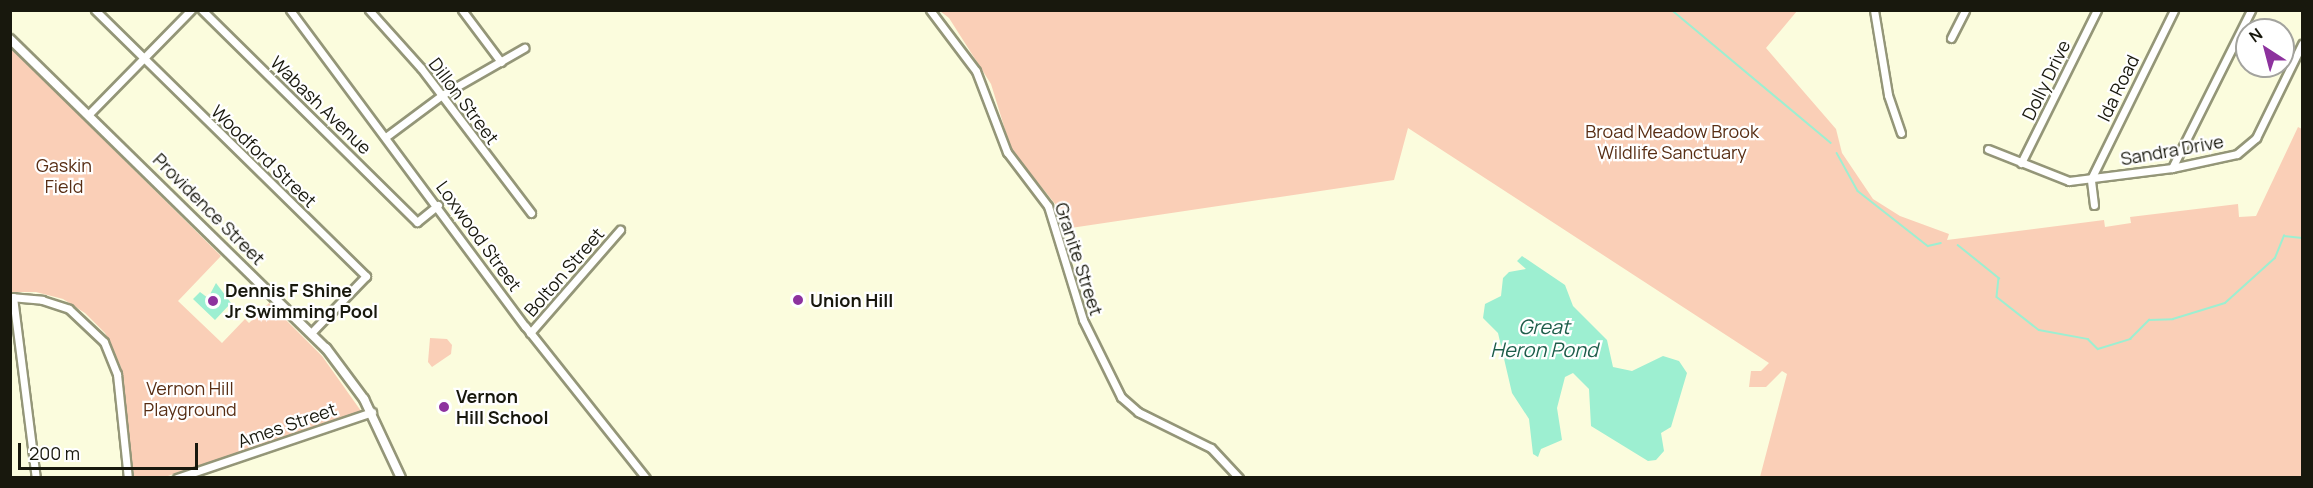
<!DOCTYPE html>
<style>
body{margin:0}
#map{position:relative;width:2313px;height:488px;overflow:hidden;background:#fbfcdd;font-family:Manrope,sans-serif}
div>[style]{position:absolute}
.green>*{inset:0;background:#facfb7}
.water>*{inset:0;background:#9defd1}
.stream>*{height:1.5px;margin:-0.75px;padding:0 0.75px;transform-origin:0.75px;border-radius:0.75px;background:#9defd1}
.roads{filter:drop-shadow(2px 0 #949678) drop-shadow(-2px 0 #949678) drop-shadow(0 2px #949678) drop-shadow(0 -2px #949678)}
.minor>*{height:7px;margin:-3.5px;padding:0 3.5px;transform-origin:3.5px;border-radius:3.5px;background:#fff}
.major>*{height:8px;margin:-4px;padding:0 4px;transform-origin:4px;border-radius:4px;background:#fff}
.dots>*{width:16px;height:16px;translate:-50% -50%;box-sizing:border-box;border:3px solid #fff;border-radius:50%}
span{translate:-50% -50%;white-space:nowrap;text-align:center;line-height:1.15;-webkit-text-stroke:4.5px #fff;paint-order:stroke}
.street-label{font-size:18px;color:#18180d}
.park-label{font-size:18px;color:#582e14}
.poi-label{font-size:18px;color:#18180d;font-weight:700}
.left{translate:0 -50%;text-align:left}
.water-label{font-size:20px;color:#1d5d4a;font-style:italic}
.frame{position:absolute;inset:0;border:12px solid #18180d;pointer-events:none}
.north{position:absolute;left:2235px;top:18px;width:60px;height:60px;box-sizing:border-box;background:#fff;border:2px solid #a3a39e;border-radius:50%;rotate:324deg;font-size:16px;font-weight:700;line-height:24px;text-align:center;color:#18180d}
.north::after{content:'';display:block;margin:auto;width:21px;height:27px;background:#8d329e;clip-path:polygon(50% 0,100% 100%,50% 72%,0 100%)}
.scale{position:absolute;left:18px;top:443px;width:180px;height:27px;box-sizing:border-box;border:3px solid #18180d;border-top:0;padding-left:8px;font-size:18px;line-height:21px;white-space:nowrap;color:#18180d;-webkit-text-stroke:4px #fff;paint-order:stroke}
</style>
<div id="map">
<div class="green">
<i style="clip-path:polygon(940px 11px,1797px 11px,1766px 48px,1836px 129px,1842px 153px,1873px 199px,1900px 216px,1949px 234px,1947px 240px,2104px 220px,2105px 227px,2131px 223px,2130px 217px,2238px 204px,2239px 217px,2256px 216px,2298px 127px,2302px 129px,2302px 477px,1760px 477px,1787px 374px,1782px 371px,1766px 387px,1749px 387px,1751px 371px,1761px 371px,1769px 363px,1408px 128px,1394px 180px,1064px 229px,1056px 205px,1011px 149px,991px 84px,949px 18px)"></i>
<i style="clip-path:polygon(11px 48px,221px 256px,178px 301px,222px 343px,245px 319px,249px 323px,269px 303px,322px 356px,361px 411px,165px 477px,134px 477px,121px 367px,105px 333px,85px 313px,63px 299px,36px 292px,11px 292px)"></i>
<i style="clip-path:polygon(430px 338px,447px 339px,452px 345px,451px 354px,432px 367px,428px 362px)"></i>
</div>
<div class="water">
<i style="clip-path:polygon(1522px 256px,1565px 285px,1573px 306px,1607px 340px,1613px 367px,1632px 371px,1663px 356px,1679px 361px,1687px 373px,1671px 427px,1661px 433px,1664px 451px,1656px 460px,1648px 461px,1591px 426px,1589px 389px,1573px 373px,1565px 377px,1557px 408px,1562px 440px,1541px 449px,1538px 457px,1533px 454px,1529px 419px,1512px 393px,1498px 333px,1483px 318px,1485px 304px,1501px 296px,1503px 278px,1509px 272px,1526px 269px,1517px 261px)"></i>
<i style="clip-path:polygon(216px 283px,231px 303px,215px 320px,193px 299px,200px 292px,208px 298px)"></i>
</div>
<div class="stream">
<i style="left:1672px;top:10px;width:207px;rotate:39.9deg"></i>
<i style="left:1837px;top:153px;width:43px;rotate:61.1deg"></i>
<i style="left:1858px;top:191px;width:89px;rotate:38.2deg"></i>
<i style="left:1928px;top:246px;width:13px;rotate:-13deg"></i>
<i style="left:1958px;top:245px;width:53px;rotate:38.8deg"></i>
<i style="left:1999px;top:278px;width:19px;rotate:96deg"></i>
<i style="left:1997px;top:297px;width:53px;rotate:38.2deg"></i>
<i style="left:2039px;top:330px;width:50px;rotate:10.4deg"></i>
<i style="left:2088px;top:339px;width:14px;rotate:45deg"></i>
<i style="left:2098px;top:349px;width:34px;rotate:-17deg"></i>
<i style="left:2130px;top:339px;width:27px;rotate:-45deg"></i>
<i style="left:2149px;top:320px;width:24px;rotate:-2deg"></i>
<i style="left:2173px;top:319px;width:54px;rotate:-17.1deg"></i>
<i style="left:2225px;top:303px;width:67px;rotate:-42deg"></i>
<i style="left:2275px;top:258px;width:24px;rotate:-68deg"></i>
<i style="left:2284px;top:236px;width:18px;rotate:6deg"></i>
</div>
<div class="roads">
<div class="minor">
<i style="left:95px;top:10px;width:380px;rotate:44.5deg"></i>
<i style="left:366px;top:276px;width:79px;rotate:134deg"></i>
<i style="left:202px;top:10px;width:302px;rotate:44.6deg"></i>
<i style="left:417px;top:222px;width:27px;rotate:-39deg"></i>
<i style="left:290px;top:10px;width:394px;rotate:53.4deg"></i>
<i style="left:525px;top:326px;width:194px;rotate:51.5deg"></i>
<i style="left:369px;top:10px;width:78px;rotate:48.1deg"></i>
<i style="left:421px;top:68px;width:182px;rotate:52.8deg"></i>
<i style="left:462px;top:10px;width:65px;rotate:53.1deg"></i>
<i style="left:930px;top:10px;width:76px;rotate:53deg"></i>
<i style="left:976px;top:71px;width:87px;rotate:69.1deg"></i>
<i style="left:1007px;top:152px;width:68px;rotate:52.8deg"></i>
<i style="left:1048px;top:206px;width:119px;rotate:72.9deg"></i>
<i style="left:1083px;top:320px;width:86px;rotate:63.7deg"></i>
<i style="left:1121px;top:397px;width:23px;rotate:41deg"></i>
<i style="left:1138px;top:412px;width:81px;rotate:26.3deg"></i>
<i style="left:1211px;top:448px;width:41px;rotate:47deg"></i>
<i style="left:1874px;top:10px;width:86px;rotate:80.6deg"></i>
<i style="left:1888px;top:95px;width:40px;rotate:71.1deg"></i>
<i style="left:1951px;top:38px;width:31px;rotate:-63deg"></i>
<i style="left:89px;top:114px;width:146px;rotate:-45.6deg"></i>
<i style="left:387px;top:136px;width:69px;rotate:-36.7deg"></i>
<i style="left:442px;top:95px;width:95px;rotate:-29.8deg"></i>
<i style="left:1988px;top:149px;width:87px;rotate:21.6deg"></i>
<i style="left:2069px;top:181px;width:104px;rotate:-7.2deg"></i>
<i style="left:2172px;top:168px;width:66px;rotate:-12.2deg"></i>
<i style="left:2237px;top:154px;width:25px;rotate:-40deg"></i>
<i style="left:2256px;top:138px;width:105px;rotate:-63.9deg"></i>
<i style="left:2021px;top:163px;width:171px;rotate:-63.6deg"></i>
<i style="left:2172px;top:168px;width:177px;rotate:-63.4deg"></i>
<i style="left:2094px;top:205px;width:26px;rotate:-97deg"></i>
<i style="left:2091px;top:179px;width:188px;rotate:-63.8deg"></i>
<i style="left:10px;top:297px;width:32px;rotate:5deg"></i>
<i style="left:42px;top:300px;width:28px;rotate:18deg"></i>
<i style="left:69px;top:309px;width:48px;rotate:43.3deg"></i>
<i style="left:104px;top:342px;width:35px;rotate:68deg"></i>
<i style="left:117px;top:374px;width:105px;rotate:84deg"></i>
<i style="left:13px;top:297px;width:182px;rotate:82.8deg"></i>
<i style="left:530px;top:333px;width:137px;rotate:-48.9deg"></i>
<i style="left:177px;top:478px;width:206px;rotate:-18.7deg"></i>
</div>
<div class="major">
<i style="left:10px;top:39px;width:442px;rotate:44.4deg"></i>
<i style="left:326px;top:348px;width:64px;rotate:53.3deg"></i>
<i style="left:364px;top:399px;width:87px;rotate:64.9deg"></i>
</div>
</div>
<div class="dots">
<i style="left:798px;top:300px;background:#8d329e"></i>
<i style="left:213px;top:301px;background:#8d329e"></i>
<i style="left:444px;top:407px;background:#8d329e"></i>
</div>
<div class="street-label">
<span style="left:2046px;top:80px;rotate:-64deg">Dolly Drive</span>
<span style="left:2118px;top:88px;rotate:-64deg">Ida Road</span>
<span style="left:464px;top:101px;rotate:53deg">Dillon Street</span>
<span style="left:321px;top:105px;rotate:44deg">Wabash Avenue</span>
<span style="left:2172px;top:150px;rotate:-10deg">Sandra Drive</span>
<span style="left:264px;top:156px;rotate:44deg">Woodford Street</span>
<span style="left:209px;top:209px;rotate:45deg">Providence Street</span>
<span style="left:479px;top:236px;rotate:54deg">Loxwood Street</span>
<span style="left:1079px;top:259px;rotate:72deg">Granite Street</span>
<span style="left:564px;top:272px;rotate:-49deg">Bolton Street</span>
<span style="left:287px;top:425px;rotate:-19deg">Ames Street</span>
</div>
<div class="park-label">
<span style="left:1672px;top:142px">Broad Meadow Brook<br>Wildlife Sanctuary</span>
<span style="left:64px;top:176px">Gaskin<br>Field</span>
<span style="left:190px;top:399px">Vernon Hill<br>Playground</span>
</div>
<div class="poi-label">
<span class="left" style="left:225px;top:301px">Dennis F Shine<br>Jr Swimming Pool</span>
<span class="left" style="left:810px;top:300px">Union Hill</span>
<span class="left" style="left:456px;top:407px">Vernon<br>Hill School</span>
</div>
<div class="water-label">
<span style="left:1544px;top:338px">Great<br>Heron Pond</span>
</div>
<div class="frame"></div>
<div class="north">N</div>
<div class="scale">200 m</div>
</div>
